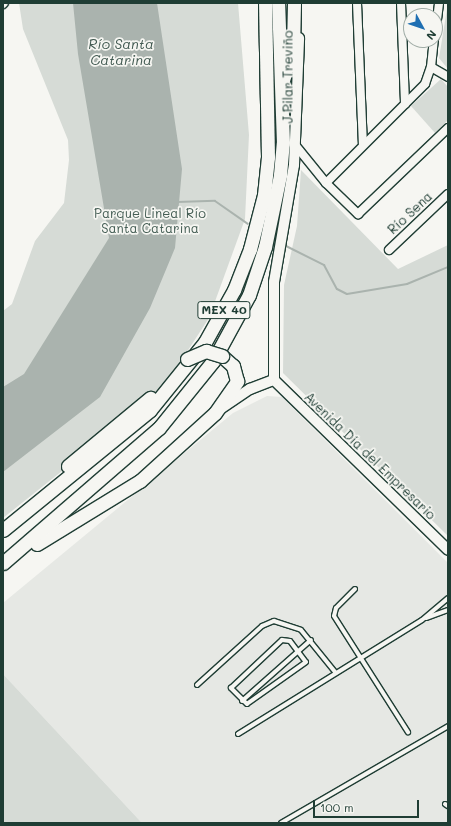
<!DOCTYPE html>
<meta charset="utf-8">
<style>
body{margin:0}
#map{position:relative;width:451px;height:826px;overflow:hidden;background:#f6f6f2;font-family:Mali,sans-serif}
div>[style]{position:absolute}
.built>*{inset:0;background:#e6e8e4}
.green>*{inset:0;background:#d6dbd6}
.water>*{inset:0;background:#aab3ae}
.stream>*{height:2px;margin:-1px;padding:0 1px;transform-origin:1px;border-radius:1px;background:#aab3ae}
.roads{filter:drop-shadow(1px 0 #1f3d34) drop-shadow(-1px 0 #1f3d34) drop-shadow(0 1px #1f3d34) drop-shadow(0 -1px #1f3d34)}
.service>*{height:4px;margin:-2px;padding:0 2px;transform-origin:2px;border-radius:2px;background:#f6f6f2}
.minor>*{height:8px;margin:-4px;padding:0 4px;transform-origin:4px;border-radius:4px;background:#f6f6f2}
.tertiary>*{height:10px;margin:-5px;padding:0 5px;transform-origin:5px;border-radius:5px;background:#f6f6f2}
.trunk>*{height:13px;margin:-6.5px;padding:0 6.5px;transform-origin:6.5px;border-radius:6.5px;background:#f6f6f2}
.bridges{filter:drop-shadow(1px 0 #1f3d34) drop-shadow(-1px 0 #1f3d34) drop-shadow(0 1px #1f3d34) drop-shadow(0 -1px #1f3d34)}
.trunk-bridge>*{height:13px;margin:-6.5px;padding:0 6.5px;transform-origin:6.5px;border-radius:6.5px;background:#f6f6f2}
span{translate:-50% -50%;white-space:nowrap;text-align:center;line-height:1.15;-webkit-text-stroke:3.5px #f6f6f2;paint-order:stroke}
.shield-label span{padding:1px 3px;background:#f6f6f2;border:1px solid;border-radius:3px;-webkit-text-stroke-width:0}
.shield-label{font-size:12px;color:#1f3d34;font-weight:700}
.street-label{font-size:13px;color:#1f3d34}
.park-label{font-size:13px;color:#445d54}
.water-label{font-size:14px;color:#425a52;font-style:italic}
.frame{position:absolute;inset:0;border:4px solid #1f3d34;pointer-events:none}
.north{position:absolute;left:403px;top:8px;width:40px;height:40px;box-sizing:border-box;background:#f6f6f2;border:1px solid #a0aca6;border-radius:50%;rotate:130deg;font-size:11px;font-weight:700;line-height:16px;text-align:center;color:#1f3d34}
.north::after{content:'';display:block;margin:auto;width:14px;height:18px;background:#1f6fb2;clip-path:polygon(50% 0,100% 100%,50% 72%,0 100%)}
.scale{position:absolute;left:313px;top:800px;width:106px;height:18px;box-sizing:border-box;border:2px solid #1f3d34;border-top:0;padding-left:5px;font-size:12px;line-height:14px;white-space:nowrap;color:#1f3d34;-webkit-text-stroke:3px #f6f6f2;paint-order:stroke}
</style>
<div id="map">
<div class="built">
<i style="clip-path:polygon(267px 396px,282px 397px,448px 563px,448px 823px,142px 823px,3px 674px,3px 603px,233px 413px)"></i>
</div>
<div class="green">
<i style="clip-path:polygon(19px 3px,238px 3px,249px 135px,245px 219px,209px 318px,179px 364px,153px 395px,111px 432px,3px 518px,3px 311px,12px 304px,35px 241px,64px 203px,69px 160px,68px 140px,23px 29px)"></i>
<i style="clip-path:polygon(448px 3px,448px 69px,439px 58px)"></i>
<i style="clip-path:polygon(441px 79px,448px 87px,448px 120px,435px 133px,411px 106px)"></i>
<i style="clip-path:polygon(301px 170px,398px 269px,448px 245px,448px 536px,283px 373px,284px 285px,297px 226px)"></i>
<i style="clip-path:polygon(3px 674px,142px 823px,3px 823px)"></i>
</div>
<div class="water">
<i style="clip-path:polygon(73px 3px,157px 3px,182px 169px,175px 248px,150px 308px,100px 397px,3px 472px,3px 387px,24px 374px,109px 238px,78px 54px)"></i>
</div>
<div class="stream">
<i style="left:177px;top:202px;width:38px;rotate:-2deg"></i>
<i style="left:215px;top:201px;width:40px;rotate:34.9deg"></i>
<i style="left:284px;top:245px;width:45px;rotate:26.6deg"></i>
<i style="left:324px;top:265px;width:27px;rotate:62deg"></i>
<i style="left:337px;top:289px;width:11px;rotate:27deg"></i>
<i style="left:347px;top:294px;width:61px;rotate:-9.5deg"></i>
<i style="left:407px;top:284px;width:44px;rotate:-22.5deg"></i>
</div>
<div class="roads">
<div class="service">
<i style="left:355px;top:589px;width:27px;rotate:135deg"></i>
<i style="left:336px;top:608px;width:8px;rotate:104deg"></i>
<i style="left:334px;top:616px;width:138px;rotate:57.5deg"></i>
<i style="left:426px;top:618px;width:23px;rotate:-20deg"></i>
<i style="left:282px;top:640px;width:8px;rotate:7deg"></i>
<i style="left:290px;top:641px;width:26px;rotate:53deg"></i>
<i style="left:306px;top:662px;width:72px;rotate:144.6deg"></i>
<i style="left:247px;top:704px;width:23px;rotate:-135deg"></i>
<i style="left:231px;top:688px;width:70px;rotate:-43.3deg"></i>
<i style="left:197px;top:685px;width:88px;rotate:-42.2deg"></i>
<i style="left:262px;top:626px;width:13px;rotate:-23deg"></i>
<i style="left:274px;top:621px;width:28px;rotate:18deg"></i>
<i style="left:301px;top:630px;width:55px;rotate:50.9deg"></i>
<i style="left:242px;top:701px;width:92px;rotate:-41.5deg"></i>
<i style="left:238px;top:734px;width:216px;rotate:-31.8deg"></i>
<i style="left:422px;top:620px;width:34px;rotate:-40deg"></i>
<i style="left:445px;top:804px;width:4px;rotate:34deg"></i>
<i style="left:281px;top:823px;width:193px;rotate:-30.1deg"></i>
</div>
<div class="minor">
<i style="left:357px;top:3px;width:141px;rotate:87.6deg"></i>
<i style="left:401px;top:3px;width:101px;rotate:87.7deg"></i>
<i style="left:3px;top:4px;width:1px;rotate:-45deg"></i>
<i style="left:435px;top:36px;width:33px;rotate:-83deg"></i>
<i style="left:431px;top:67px;width:27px;rotate:-84deg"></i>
<i style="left:296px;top:146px;width:48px;rotate:51deg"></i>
<i style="left:326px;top:183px;width:45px;rotate:44.1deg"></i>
<i style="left:358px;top:214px;width:124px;rotate:-43.7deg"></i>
<i style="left:326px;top:183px;width:140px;rotate:-45deg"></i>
<i style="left:425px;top:84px;width:18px;rotate:-71deg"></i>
<i style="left:431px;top:67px;width:20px;rotate:30deg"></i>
<i style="left:389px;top:250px;width:81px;rotate:-43.5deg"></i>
</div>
<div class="tertiary">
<i style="left:274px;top:380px;width:98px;rotate:-90deg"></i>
<i style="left:274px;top:282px;width:119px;rotate:-80.3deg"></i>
<i style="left:294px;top:165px;width:127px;rotate:-87.7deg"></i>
<i style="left:274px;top:380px;width:243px;rotate:44.3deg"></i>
<i style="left:220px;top:409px;width:36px;rotate:-34deg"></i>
<i style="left:250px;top:389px;width:26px;rotate:-21deg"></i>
</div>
<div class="trunk">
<i style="left:283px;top:80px;width:34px;rotate:-73deg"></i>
<i style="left:293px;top:48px;width:45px;rotate:-88.7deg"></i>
<i style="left:68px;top:466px;width:107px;rotate:-39.7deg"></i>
<i style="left:3px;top:530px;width:190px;rotate:-39.2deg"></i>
<i style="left:150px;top:410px;width:87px;rotate:-51deg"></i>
<i style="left:205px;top:342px;width:60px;rotate:-60.9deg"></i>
<i style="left:234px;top:290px;width:44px;rotate:-68.7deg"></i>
<i style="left:250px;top:249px;width:56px;rotate:-75.5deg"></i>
<i style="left:264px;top:195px;width:38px;rotate:-84deg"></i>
<i style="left:268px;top:157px;width:154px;rotate:-91.1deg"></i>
<i style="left:37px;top:544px;width:121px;rotate:-31.5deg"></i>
<i style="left:140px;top:481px;width:101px;rotate:-42.2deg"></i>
<i style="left:215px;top:413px;width:39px;rotate:-55deg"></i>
<i style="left:237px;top:381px;width:16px;rotate:-105deg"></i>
<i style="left:233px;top:366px;width:15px;rotate:-138deg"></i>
<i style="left:3px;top:563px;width:206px;rotate:-40.9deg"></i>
<i style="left:159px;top:428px;width:86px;rotate:-51.1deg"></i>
<i style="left:213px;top:361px;width:75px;rotate:-61.4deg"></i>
<i style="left:249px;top:295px;width:51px;rotate:-71.6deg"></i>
<i style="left:265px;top:247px;width:74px;rotate:-78.2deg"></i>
<i style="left:280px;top:175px;width:32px;rotate:-85deg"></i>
<i style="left:283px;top:143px;width:140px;rotate:-92deg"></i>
</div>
</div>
<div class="bridges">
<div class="trunk-bridge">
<i style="left:187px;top:359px;width:21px;rotate:-23deg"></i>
<i style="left:206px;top:351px;width:17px;rotate:17deg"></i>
</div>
</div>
<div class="shield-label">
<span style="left:224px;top:310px">MEX 40</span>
</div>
<div class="street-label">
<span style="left:288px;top:77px;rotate:-90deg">J Pilar Treviño</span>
<span style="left:410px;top:213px;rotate:-43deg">Río Sena</span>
<span style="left:370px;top:456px;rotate:44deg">Avenida Día del Empresario</span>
</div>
<div class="park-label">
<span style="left:150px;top:221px">Parque Lineal Río<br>Santa Catarina</span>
</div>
<div class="water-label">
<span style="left:121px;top:52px">Río Santa<br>Catarina</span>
</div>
<div class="frame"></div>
<div class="north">N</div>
<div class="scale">100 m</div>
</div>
